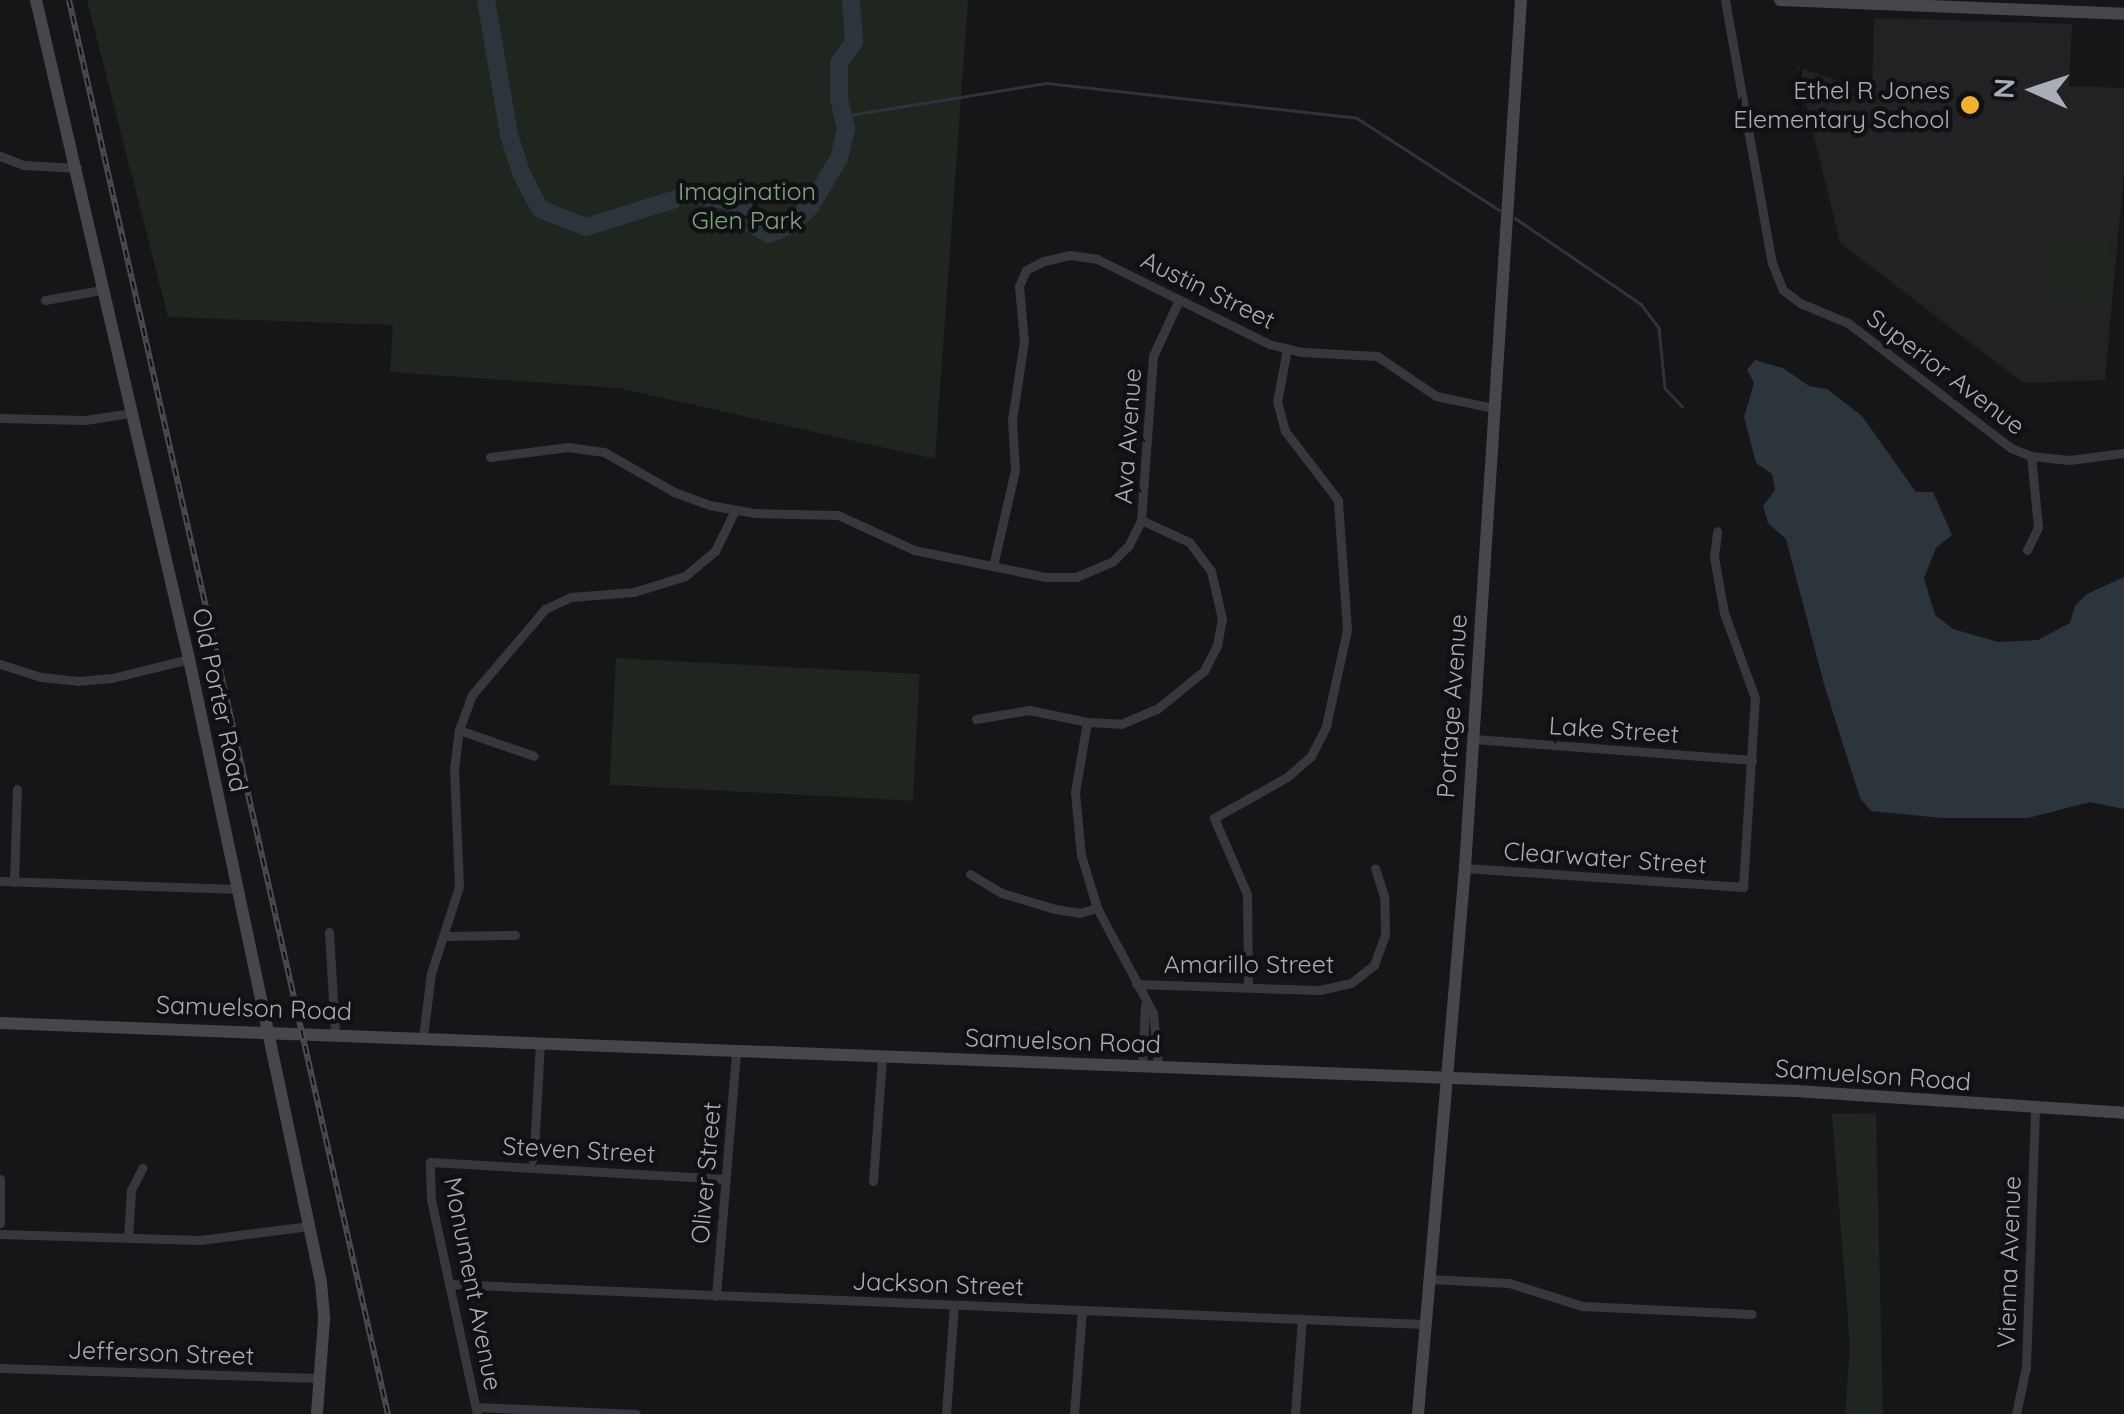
<!DOCTYPE html>
<style>
body{margin:0}
#map{position:relative;width:2124px;height:1414px;overflow:hidden;background:#161618;font-family:Quicksand,sans-serif}
div>[style]{position:absolute}
.built>*{inset:0;background:#222225}
.green>*{inset:0;background:#1e261f;transform-origin:0 0}
.water>*{inset:0;background:#2c353c}
.stream>*{height:2.5px;margin:-1.25px;padding:0 1.25px;transform-origin:1.25px;border-radius:1.25px;background:#2c353c}
.river>*{height:18px;margin:-9px;padding:0 9px;transform-origin:9px;border-radius:9px;background:#2c353c}
.street>*{height:9px;margin:-4.5px;padding:0 4.5px;transform-origin:4.5px;border-radius:4.5px;background:#37383d}
.secondary>*{height:12px;margin:-6px;padding:0 6px;transform-origin:6px;border-radius:6px;background:#45474d}
.rail>*{height:6px;margin-top:-3px;transform-origin:0;background:repeating-linear-gradient(90deg,#111113 0 8px,#4a4c52 0 16px);box-sizing:border-box;border-block:2px solid #4a4c52}
.dots>*{width:28px;height:28px;translate:-50% -50%;box-sizing:border-box;border:5px solid #111113;border-radius:50%}
span{translate:-50% -50%;white-space:nowrap;text-align:center;line-height:1.15;-webkit-text-stroke:9px #111113;paint-order:stroke}
.poi-label{font-size:25px;color:#a8adb8}
.right{translate:-100% -50%;text-align:right}
.park-label{font-size:25px;color:#7fa381}
.street-label{font-size:25px;color:#a8adb8}
.north{position:absolute;left:1984px;top:40px;width:100px;height:100px;-webkit-text-stroke:8px #111113;paint-order:stroke;rotate:273deg;font-size:28px;font-weight:700;line-height:40px;text-align:center;color:#a8adb8}
.north::after{content:'';display:block;margin:auto;width:35px;height:45px;background:#a8adb8;clip-path:polygon(50% 0,100% 100%,50% 72%,0 100%)}
</style>
<div id="map">
<div class="built">
<i style="clip-path:polygon(1874px 18px,2072px 24px,2069px 86px,2124px 88px,2124px 172px,2105px 380px,2023px 383px,1840px 243px,1797px 67px,1872px 92px)"></i>
</div>
<div class="green">
<i style="clip-path:polygon(87px 0,968px 0,935px 459px,618px 388px,390px 372px,393px 325px,168px 317px)"></i>
<i style="clip-path:polygon(2049px 233px,2111px 236px,2107px 312px,2089px 311px,2088px 301px,2040px 294px)"></i>
<i style="left:616px;top:658px;width:304px;height:127px;rotate:3deg"></i>
<i style="clip-path:polygon(1876px 1113px,1883px 1414px,1845px 1414px,1850px 1347px,1832px 1114px)"></i>
</div>
<div class="water">
<i style="clip-path:polygon(1755px 360px,1783px 368px,1809px 386px,1827px 389px,1862px 416px,1916px 492px,1933px 492px,1952px 535px,1936px 548px,1924px 578px,1935px 615px,1953px 629px,1998px 642px,2038px 640px,2070px 623px,2075px 606px,2087px 594px,2124px 577px,2124px 809px,2090px 802px,2028px 818px,1942px 818px,1871px 811px,1860px 798px,1824px 684px,1786px 539px,1768px 523px,1763px 506px,1775px 490px,1772px 474px,1756px 463px,1744px 417px,1754px 383px,1747px 370px)"></i>
</div>
<div class="stream">
<i style="left:843px;top:116px;width:207px;rotate:-9.2deg"></i>
<i style="left:1047px;top:83px;width:312px;rotate:6.4deg"></i>
<i style="left:1357px;top:118px;width:169px;rotate:32.9deg"></i>
<i style="left:1515px;top:218px;width:153px;rotate:34.3deg"></i>
<i style="left:1641px;top:304px;width:30px;rotate:53deg"></i>
<i style="left:1659px;top:328px;width:60px;rotate:84.3deg"></i>
<i style="left:1665px;top:388px;width:25px;rotate:47deg"></i>
</div>
<div class="river">
<i style="left:486px;top:0;width:137px;rotate:80.3deg"></i>
<i style="left:509px;top:135px;width:42px;rotate:72deg"></i>
<i style="left:522px;top:175px;width:38px;rotate:62deg"></i>
<i style="left:540px;top:209px;width:49px;rotate:21.4deg"></i>
<i style="left:586px;top:227px;width:111px;rotate:-17.3deg"></i>
<i style="left:692px;top:194px;width:51px;rotate:11.3deg"></i>
<i style="left:742px;top:204px;width:19px;rotate:72deg"></i>
<i style="left:748px;top:222px;width:24px;rotate:30deg"></i>
<i style="left:769px;top:234px;width:22px;rotate:-22deg"></i>
<i style="left:789px;top:226px;width:28px;rotate:-42deg"></i>
<i style="left:810px;top:207px;width:57px;rotate:-59.4deg"></i>
<i style="left:839px;top:158px;width:30px;rotate:-76deg"></i>
<i style="left:846px;top:129px;width:31px;rotate:-103deg"></i>
<i style="left:839px;top:99px;width:36px;rotate:-90deg"></i>
<i style="left:839px;top:63px;width:26px;rotate:-54deg"></i>
<i style="left:854px;top:42px;width:42px;rotate:-94.1deg"></i>
</div>
<div class="street">
<i style="left:1725px;top:0;width:267px;rotate:79.9deg"></i>
<i style="left:1772px;top:263px;width:29px;rotate:68deg"></i>
<i style="left:1783px;top:290px;width:21px;rotate:37deg"></i>
<i style="left:1800px;top:303px;width:52px;rotate:22.6deg"></i>
<i style="left:1848px;top:323px;width:205px;rotate:37.5deg"></i>
<i style="left:2011px;top:448px;width:22px;rotate:22deg"></i>
<i style="left:2031px;top:456px;width:38px;rotate:6deg"></i>
<i style="left:2069px;top:460px;width:55px;rotate:-7.3deg"></i>
<i style="left:0;top:156px;width:26px;rotate:21deg"></i>
<i style="left:24px;top:165px;width:53px;rotate:3.2deg"></i>
<i style="left:45px;top:300px;width:58px;rotate:-10deg"></i>
<i style="left:0;top:418px;width:85px;rotate:1.3deg"></i>
<i style="left:85px;top:420px;width:47px;rotate:-8.7deg"></i>
<i style="left:490px;top:457px;width:79px;rotate:-7.3deg"></i>
<i style="left:568px;top:447px;width:36px;rotate:8deg"></i>
<i style="left:604px;top:452px;width:81px;rotate:29.7deg"></i>
<i style="left:674px;top:492px;width:37px;rotate:20deg"></i>
<i style="left:709px;top:505px;width:47px;rotate:9.9deg"></i>
<i style="left:755px;top:513px;width:83px;rotate:1.4deg"></i>
<i style="left:838px;top:515px;width:84px;rotate:24.7deg"></i>
<i style="left:914px;top:550px;width:135px;rotate:11.6deg"></i>
<i style="left:1046px;top:577px;width:30px"></i>
<i style="left:1076px;top:577px;width:39px;rotate:-23deg"></i>
<i style="left:1112px;top:562px;width:24px;rotate:-45deg"></i>
<i style="left:1129px;top:545px;width:28px;rotate:-64deg"></i>
<i style="left:1141px;top:520px;width:164px;rotate:-85.8deg"></i>
<i style="left:1153px;top:356px;width:62px;rotate:-65.1deg"></i>
<i style="left:2027px;top:550px;width:25px;rotate:-64deg"></i>
<i style="left:2038px;top:527px;width:71px;rotate:-95.6deg"></i>
<i style="left:993px;top:566px;width:98px;rotate:-77.1deg"></i>
<i style="left:1015px;top:470px;width:50px;rotate:-93.4deg"></i>
<i style="left:1012px;top:420px;width:80px;rotate:-81.4deg"></i>
<i style="left:1024px;top:341px;width:55px;rotate:-95.2deg"></i>
<i style="left:1019px;top:286px;width:17px;rotate:-66deg"></i>
<i style="left:1026px;top:270px;width:20px;rotate:-27deg"></i>
<i style="left:1044px;top:261px;width:27px;rotate:-13deg"></i>
<i style="left:1070px;top:255px;width:27px;rotate:8deg"></i>
<i style="left:1097px;top:259px;width:192px;rotate:26.3deg"></i>
<i style="left:1269px;top:344px;width:34px;rotate:14deg"></i>
<i style="left:1302px;top:352px;width:75px;rotate:3.1deg"></i>
<i style="left:1377px;top:356px;width:71px;rotate:34.1deg"></i>
<i style="left:1436px;top:396px;width:58px;rotate:11.9deg"></i>
<i style="left:0;top:664px;width:43px;rotate:17.6deg"></i>
<i style="left:41px;top:677px;width:37px;rotate:6deg"></i>
<i style="left:78px;top:681px;width:34px;rotate:-5deg"></i>
<i style="left:112px;top:678px;width:79px;rotate:-13.9deg"></i>
<i style="left:976px;top:719px;width:54px;rotate:-9.6deg"></i>
<i style="left:1029px;top:710px;width:59px;rotate:11.7deg"></i>
<i style="left:1087px;top:722px;width:34px;rotate:3deg"></i>
<i style="left:1121px;top:724px;width:39px;rotate:-23deg"></i>
<i style="left:1157px;top:709px;width:60px;rotate:-39deg"></i>
<i style="left:1204px;top:671px;width:28px;rotate:-63deg"></i>
<i style="left:1217px;top:646px;width:27px;rotate:-80deg"></i>
<i style="left:1222px;top:619px;width:49px;rotate:-102.9deg"></i>
<i style="left:1211px;top:571px;width:36px;rotate:-127deg"></i>
<i style="left:1189px;top:542px;width:53px;rotate:-155.4deg"></i>
<i style="left:1087px;top:722px;width:71px;rotate:99.7deg"></i>
<i style="left:1075px;top:792px;width:63px;rotate:84.6deg"></i>
<i style="left:1081px;top:855px;width:55px;rotate:73.2deg"></i>
<i style="left:1097px;top:908px;width:119px;rotate:61.9deg"></i>
<i style="left:1153px;top:1013px;width:53px;rotate:84.6deg"></i>
<i style="left:459px;top:730px;width:79px;rotate:19.1deg"></i>
<i style="left:1474px;top:739px;width:279px;rotate:4.3deg"></i>
<i style="left:1465px;top:868px;width:279px;rotate:3.9deg"></i>
<i style="left:1743px;top:887px;width:189px;rotate:-86.4deg"></i>
<i style="left:1755px;top:698px;width:90px;rotate:-110deg"></i>
<i style="left:1724px;top:613px;width:57px;rotate:-100.1deg"></i>
<i style="left:1714px;top:557px;width:26px;rotate:-83deg"></i>
<i style="left:970px;top:874px;width:37px;rotate:31deg"></i>
<i style="left:1002px;top:893px;width:55px;rotate:16.8deg"></i>
<i style="left:1055px;top:909px;width:24px;rotate:9deg"></i>
<i style="left:1079px;top:913px;width:19px;rotate:-16deg"></i>
<i style="left:0;top:881px;width:239px;rotate:1.9deg"></i>
<i style="left:14px;top:882px;width:93px;rotate:-88.2deg"></i>
<i style="left:329px;top:932px;width:101px;rotate:86.6deg"></i>
<i style="left:445px;top:936px;width:70px;rotate:-0.8deg"></i>
<i style="left:1136px;top:984px;width:184px;rotate:1.9deg"></i>
<i style="left:1320px;top:990px;width:32px;rotate:-13deg"></i>
<i style="left:1351px;top:983px;width:29px;rotate:-38deg"></i>
<i style="left:1374px;top:965px;width:32px;rotate:-70deg"></i>
<i style="left:1385px;top:935px;width:39px;rotate:-91deg"></i>
<i style="left:1384px;top:896px;width:29px;rotate:-108deg"></i>
<i style="left:1248px;top:986px;width:92px;rotate:-90.6deg"></i>
<i style="left:1247px;top:894px;width:83px;rotate:-113.5deg"></i>
<i style="left:1214px;top:818px;width:84px;rotate:-29.3deg"></i>
<i style="left:1287px;top:777px;width:32px;rotate:-41deg"></i>
<i style="left:1311px;top:756px;width:34px;rotate:-63deg"></i>
<i style="left:1326px;top:726px;width:98px;rotate:-77.7deg"></i>
<i style="left:1347px;top:630px;width:130px;rotate:-94deg"></i>
<i style="left:1338px;top:500px;width:87px;rotate:-127.5deg"></i>
<i style="left:1285px;top:431px;width:30px;rotate:-105deg"></i>
<i style="left:1277px;top:402px;width:54px;rotate:-79.3deg"></i>
<i style="left:423px;top:1037px;width:64px;rotate:-82.9deg"></i>
<i style="left:431px;top:973px;width:90px;rotate:-72deg"></i>
<i style="left:459px;top:887px;width:118px;rotate:-92.4deg"></i>
<i style="left:454px;top:769px;width:39px;rotate:-83deg"></i>
<i style="left:459px;top:730px;width:37px;rotate:-70deg"></i>
<i style="left:472px;top:695px;width:113px;rotate:-49.7deg"></i>
<i style="left:545px;top:609px;width:29px;rotate:-25deg"></i>
<i style="left:571px;top:597px;width:63px;rotate:-4.5deg"></i>
<i style="left:634px;top:592px;width:53px;rotate:-17.4deg"></i>
<i style="left:685px;top:576px;width:39px;rotate:-40deg"></i>
<i style="left:715px;top:551px;width:46px;rotate:-64deg"></i>
<i style="left:1142px;top:1066px;width:61px;rotate:-87.2deg"></i>
<i style="left:533px;top:1168px;width:126px;rotate:-86.8deg"></i>
<i style="left:0;top:1179px;width:44px;rotate:90deg"></i>
<i style="left:873px;top:1181px;width:123px;rotate:-85.8deg"></i>
<i style="left:0;top:1234px;width:200px;rotate:1.7deg"></i>
<i style="left:200px;top:1240px;width:110px;rotate:-7.3deg"></i>
<i style="left:128px;top:1238px;width:48px;rotate:-86.4deg"></i>
<i style="left:131px;top:1190px;width:25px;rotate:-63deg"></i>
<i style="left:1428px;top:1279px;width:81px;rotate:2.8deg"></i>
<i style="left:1509px;top:1283px;width:77px;rotate:17.5deg"></i>
<i style="left:1582px;top:1306px;width:170px;rotate:2.7deg"></i>
<i style="left:449px;top:1284px;width:976px;rotate:2.35deg"></i>
<i style="left:716px;top:1296px;width:244px;rotate:-85.3deg"></i>
<i style="left:0;top:1368px;width:320px;rotate:1.8deg"></i>
<i style="left:476px;top:1407px;width:160px;rotate:2.5deg"></i>
<i style="left:477px;top:1414px;width:220px;rotate:-102.1deg"></i>
<i style="left:431px;top:1199px;width:37px;rotate:-92deg"></i>
<i style="left:430px;top:1162px;width:296px;rotate:3.3deg"></i>
<i style="left:946px;top:1414px;width:109px;rotate:-85.8deg"></i>
<i style="left:1074px;top:1414px;width:104px;rotate:-85.6deg"></i>
<i style="left:1295px;top:1414px;width:96px;rotate:-85.8deg"></i>
<i style="left:2016px;top:1414px;width:48px;rotate:-78deg"></i>
<i style="left:2026px;top:1367px;width:257px;rotate:-88deg"></i>
</div>
<div class="secondary">
<i style="left:36px;top:0;width:677px;rotate:76.93deg"></i>
<i style="left:189px;top:659px;width:637px;rotate:78.04deg"></i>
<i style="left:321px;top:1282px;width:38px;rotate:85deg"></i>
<i style="left:324px;top:1320px;width:94px;rotate:94.3deg"></i>
<i style="left:1780px;top:0;width:344px;rotate:2.3deg"></i>
<i style="left:0;top:1023px;width:1797px;rotate:2.17deg"></i>
<i style="left:1796px;top:1091px;width:329px;rotate:3.8deg"></i>
<i style="left:1418px;top:1414px;width:548px;rotate:-85.08deg"></i>
<i style="left:1465px;top:868px;width:870px;rotate:-86.31deg"></i>
</div>
<div class="rail">
<i style="left:69px;top:0;width:1450px;rotate:77.29deg"></i>
</div>
<div class="dots">
<i style="left:1970px;top:105px;background:#f2b134"></i>
</div>
<div class="poi-label">
<span class="right" style="left:1950px;top:105px">Ethel R Jones<br>Elementary School</span>
</div>
<div class="park-label">
<span style="left:747px;top:206px">Imagination<br>Glen Park</span>
</div>
<div class="street-label">
<span style="left:1208px;top:290px;rotate:26deg">Austin Street</span>
<span style="left:1946px;top:372px;rotate:37deg">Superior Avenue</span>
<span style="left:1128px;top:436px;rotate:-86deg">Ava Avenue</span>
<span style="left:220px;top:700px;rotate:78deg">Old Porter Road</span>
<span style="left:1452px;top:706px;rotate:-86deg">Portage Avenue</span>
<span style="left:1614px;top:730px;rotate:4deg">Lake Street</span>
<span style="left:1605px;top:858px;rotate:4deg">Clearwater Street</span>
<span style="left:1249px;top:964px">Amarillo Street</span>
<span style="left:254px;top:1008px;rotate:2deg">Samuelson Road</span>
<span style="left:1063px;top:1041px;rotate:2deg">Samuelson Road</span>
<span style="left:1873px;top:1075px;rotate:4deg">Samuelson Road</span>
<span style="left:579px;top:1150px;rotate:3deg">Steven Street</span>
<span style="left:706px;top:1173px;rotate:-85deg">Oliver Street</span>
<span style="left:2009px;top:1262px;rotate:-88deg">Vienna Avenue</span>
<span style="left:473px;top:1284px;rotate:79deg">Monument Avenue</span>
<span style="left:938px;top:1284px;rotate:2deg">Jackson Street</span>
<span style="left:161px;top:1353px;rotate:2deg">Jefferson Street</span>
</div>
<div class="north">N</div>
</div>
